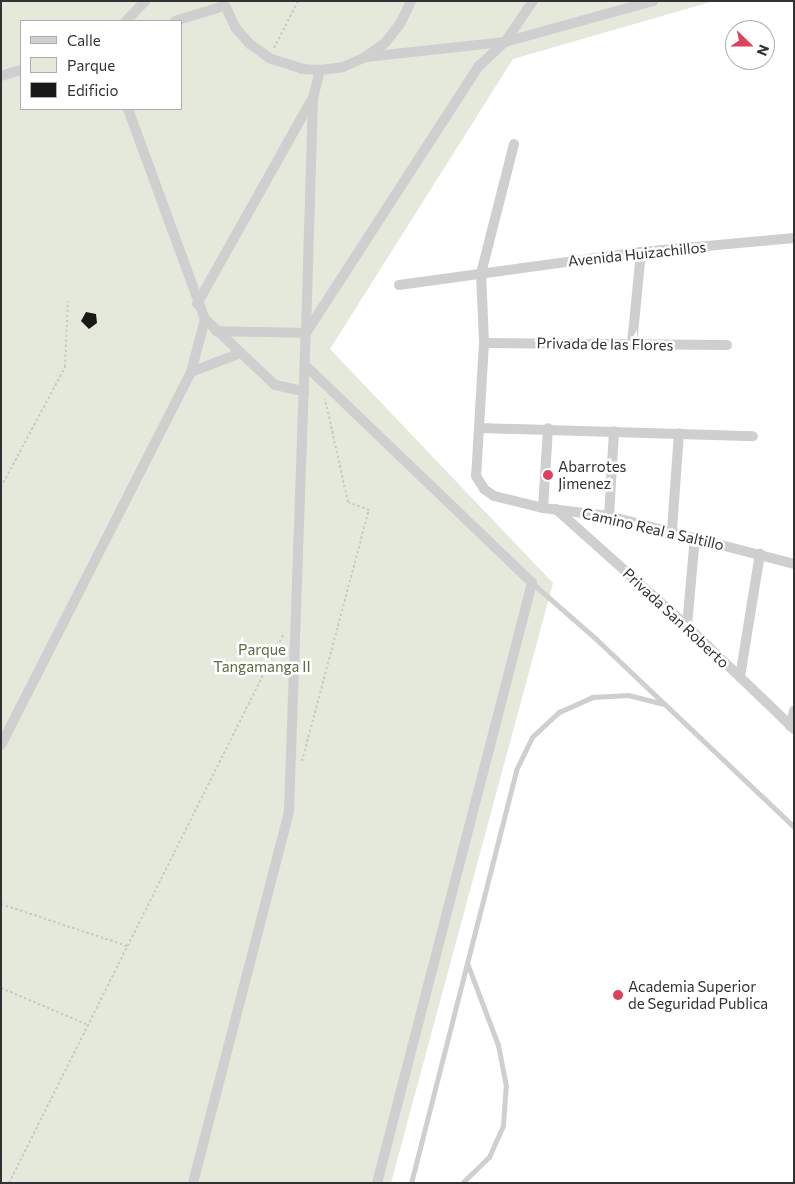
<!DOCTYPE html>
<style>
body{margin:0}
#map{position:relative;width:795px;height:1184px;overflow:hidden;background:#fff;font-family:Commissioner,sans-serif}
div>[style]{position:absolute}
.green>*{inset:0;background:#e4e9dc}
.building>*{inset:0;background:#191919}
.path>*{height:2px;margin-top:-1px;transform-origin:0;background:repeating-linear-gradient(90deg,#c9c9c9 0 2.5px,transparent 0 5px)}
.service>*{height:5px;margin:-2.5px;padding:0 2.5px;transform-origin:2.5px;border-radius:2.5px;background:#cfcfcf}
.minor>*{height:10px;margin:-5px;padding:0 5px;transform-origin:5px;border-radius:5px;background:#cfcfcf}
.dots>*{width:14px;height:14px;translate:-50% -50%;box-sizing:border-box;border:2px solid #fff;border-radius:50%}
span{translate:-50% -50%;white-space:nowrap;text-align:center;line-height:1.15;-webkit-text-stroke:5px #fff;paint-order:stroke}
.street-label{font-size:15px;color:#323232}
.poi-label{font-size:15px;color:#323232}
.left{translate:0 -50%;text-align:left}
.park-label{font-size:15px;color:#5a6d41}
.frame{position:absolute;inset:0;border:2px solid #323232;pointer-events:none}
.legend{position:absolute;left:20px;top:20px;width:162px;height:90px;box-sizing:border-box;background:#fff;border:1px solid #adadad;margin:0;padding:6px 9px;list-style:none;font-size:15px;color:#323232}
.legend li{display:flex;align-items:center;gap:10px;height:25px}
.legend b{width:25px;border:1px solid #adadad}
.north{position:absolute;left:725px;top:20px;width:50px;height:50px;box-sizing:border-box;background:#fff;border:1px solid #adadad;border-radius:50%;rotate:112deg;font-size:14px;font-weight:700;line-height:20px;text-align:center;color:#323232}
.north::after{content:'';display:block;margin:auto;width:18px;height:22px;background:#dd415c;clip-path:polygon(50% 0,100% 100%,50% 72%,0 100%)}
</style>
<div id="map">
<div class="green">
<i style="clip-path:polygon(evenodd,1px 1px,714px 1px,513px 59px,330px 349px,553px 583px,391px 1183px,1px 1183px,1px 1px,21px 21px,181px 21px,181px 109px,21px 109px,21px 21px)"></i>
</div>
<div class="building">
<i style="clip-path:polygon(86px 312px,96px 314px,97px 323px,89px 329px,81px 321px)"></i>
</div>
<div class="path">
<i style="left:274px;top:48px;width:53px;rotate:-62.9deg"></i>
<i style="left:1px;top:487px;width:136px;rotate:-61.9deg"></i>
<i style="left:65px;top:367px;width:66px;rotate:-87.4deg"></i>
<i style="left:302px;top:761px;width:260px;rotate:-75.1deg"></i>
<i style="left:369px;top:510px;width:22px;rotate:-159deg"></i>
<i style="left:348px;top:502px;width:106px;rotate:-102.6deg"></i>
<i style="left:1px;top:904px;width:133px;rotate:18.4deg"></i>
<i style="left:1px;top:988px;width:95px;rotate:23deg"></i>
<i style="left:9px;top:1183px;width:615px;rotate:-63.43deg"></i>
</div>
<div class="service">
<i style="left:532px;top:583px;width:85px;rotate:41.2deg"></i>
<i style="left:596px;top:639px;width:273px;rotate:43.5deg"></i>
<i style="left:411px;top:1183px;width:426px;rotate:-75.7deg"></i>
<i style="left:516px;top:770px;width:37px;rotate:-64deg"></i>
<i style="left:532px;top:737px;width:37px;rotate:-43deg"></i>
<i style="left:559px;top:712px;width:36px;rotate:-24deg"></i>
<i style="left:592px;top:697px;width:36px;rotate:-3deg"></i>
<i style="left:628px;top:695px;width:36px;rotate:14deg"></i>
<i style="left:462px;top:1183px;width:37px;rotate:-44deg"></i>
<i style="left:489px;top:1157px;width:35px;rotate:-66deg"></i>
<i style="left:503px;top:1125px;width:39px;rotate:-86deg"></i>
<i style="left:506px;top:1086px;width:42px;rotate:-101deg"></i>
<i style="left:498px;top:1045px;width:88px;rotate:-110.7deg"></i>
</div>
<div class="minor">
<i style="left:223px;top:1px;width:29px;rotate:65deg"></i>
<i style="left:235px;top:27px;width:23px;rotate:49deg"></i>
<i style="left:250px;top:44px;width:24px;rotate:36deg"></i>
<i style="left:269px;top:58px;width:35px;rotate:18deg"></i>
<i style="left:302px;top:69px;width:18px;rotate:3deg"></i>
<i style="left:320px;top:70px;width:23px;rotate:-7deg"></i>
<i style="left:343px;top:67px;width:24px;rotate:-24deg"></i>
<i style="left:365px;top:57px;width:24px;rotate:-35deg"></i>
<i style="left:385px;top:43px;width:24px;rotate:-52deg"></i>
<i style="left:400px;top:24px;width:25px;rotate:-64deg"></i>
<i style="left:126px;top:21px;width:28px;rotate:-46deg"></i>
<i style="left:175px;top:21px;width:51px;rotate:-17deg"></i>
<i style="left:366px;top:57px;width:140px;rotate:-6.2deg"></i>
<i style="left:505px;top:42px;width:50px;rotate:-55.7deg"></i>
<i style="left:1px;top:76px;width:21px;rotate:-17deg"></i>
<i style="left:128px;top:109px;width:224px;rotate:69.9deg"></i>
<i style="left:205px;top:319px;width:96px;rotate:43.3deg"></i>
<i style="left:275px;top:385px;width:30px;rotate:12deg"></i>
<i style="left:514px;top:144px;width:133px;rotate:104.3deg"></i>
<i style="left:481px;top:273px;width:70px;rotate:87.5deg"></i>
<i style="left:484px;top:343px;width:133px;rotate:93.4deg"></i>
<i style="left:476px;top:476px;width:15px;rotate:58deg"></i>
<i style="left:484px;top:489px;width:12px;rotate:35deg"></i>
<i style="left:494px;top:496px;width:50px;rotate:13.8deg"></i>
<i style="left:543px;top:508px;width:66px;rotate:6.9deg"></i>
<i style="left:609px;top:516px;width:191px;rotate:14.5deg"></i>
<i style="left:399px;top:285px;width:244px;rotate:-7.8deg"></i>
<i style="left:641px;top:252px;width:154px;rotate:-5.2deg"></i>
<i style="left:197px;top:304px;width:233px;rotate:-60.7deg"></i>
<i style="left:216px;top:331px;width:90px;rotate:1.3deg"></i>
<i style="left:306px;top:333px;width:235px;rotate:-88.3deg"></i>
<i style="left:313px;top:98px;width:29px;rotate:-76deg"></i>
<i style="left:484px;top:343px;width:243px;rotate:0.5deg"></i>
<i style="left:632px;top:344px;width:92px;rotate:-84.4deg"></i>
<i style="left:305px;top:365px;width:315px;rotate:43.8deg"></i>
<i style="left:532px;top:583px;width:620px;rotate:104.48deg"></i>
<i style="left:191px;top:372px;width:50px;rotate:-21deg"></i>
<i style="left:479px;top:428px;width:274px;rotate:1.7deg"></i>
<i style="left:543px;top:508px;width:80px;rotate:-86.4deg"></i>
<i style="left:556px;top:509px;width:176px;rotate:41.8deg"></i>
<i style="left:687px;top:626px;width:149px;rotate:43.9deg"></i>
<i style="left:609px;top:516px;width:85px;rotate:-86.6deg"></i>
<i style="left:672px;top:530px;width:97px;rotate:-85.9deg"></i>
<i style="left:687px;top:626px;width:89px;rotate:-84.9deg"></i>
<i style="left:740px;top:677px;width:125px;rotate:-80.8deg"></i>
<i style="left:790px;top:726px;width:16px;rotate:-75deg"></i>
<i style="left:1px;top:745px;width:419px;rotate:-63deg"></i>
<i style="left:191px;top:372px;width:55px;rotate:-75.2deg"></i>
<i style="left:193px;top:1183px;width:384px;rotate:-75.5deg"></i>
<i style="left:289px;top:811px;width:478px;rotate:-88deg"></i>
<i style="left:306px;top:333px;width:318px;rotate:-57.1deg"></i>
<i style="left:479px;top:66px;width:35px;rotate:-43deg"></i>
<i style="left:505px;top:42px;width:154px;rotate:-15.5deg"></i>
</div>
<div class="dots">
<i style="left:548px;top:475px;background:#dd415c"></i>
<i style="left:618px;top:995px;background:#dd415c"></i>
</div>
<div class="street-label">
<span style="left:637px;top:254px;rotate:-6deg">Avenida Huizachillos</span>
<span style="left:605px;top:344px;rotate:1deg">Privada de las Flores</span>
<span style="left:653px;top:529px;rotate:13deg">Camino Real a Saltillo</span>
<span style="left:676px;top:618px;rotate:43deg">Privada San Roberto</span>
</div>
<div class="poi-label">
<span class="left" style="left:558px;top:475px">Abarrotes<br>Jimenez</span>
<span class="left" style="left:628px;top:995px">Academia Superior<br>de Seguridad Publica</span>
</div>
<div class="park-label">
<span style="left:262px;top:658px">Parque<br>Tangamanga II</span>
</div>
<div class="frame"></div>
<ul class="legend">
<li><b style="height:6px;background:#cfcfcf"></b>Calle</li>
<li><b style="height:14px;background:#e4e9dc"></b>Parque</li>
<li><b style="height:14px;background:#191919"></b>Edificio</li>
</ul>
<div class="north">N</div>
</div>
